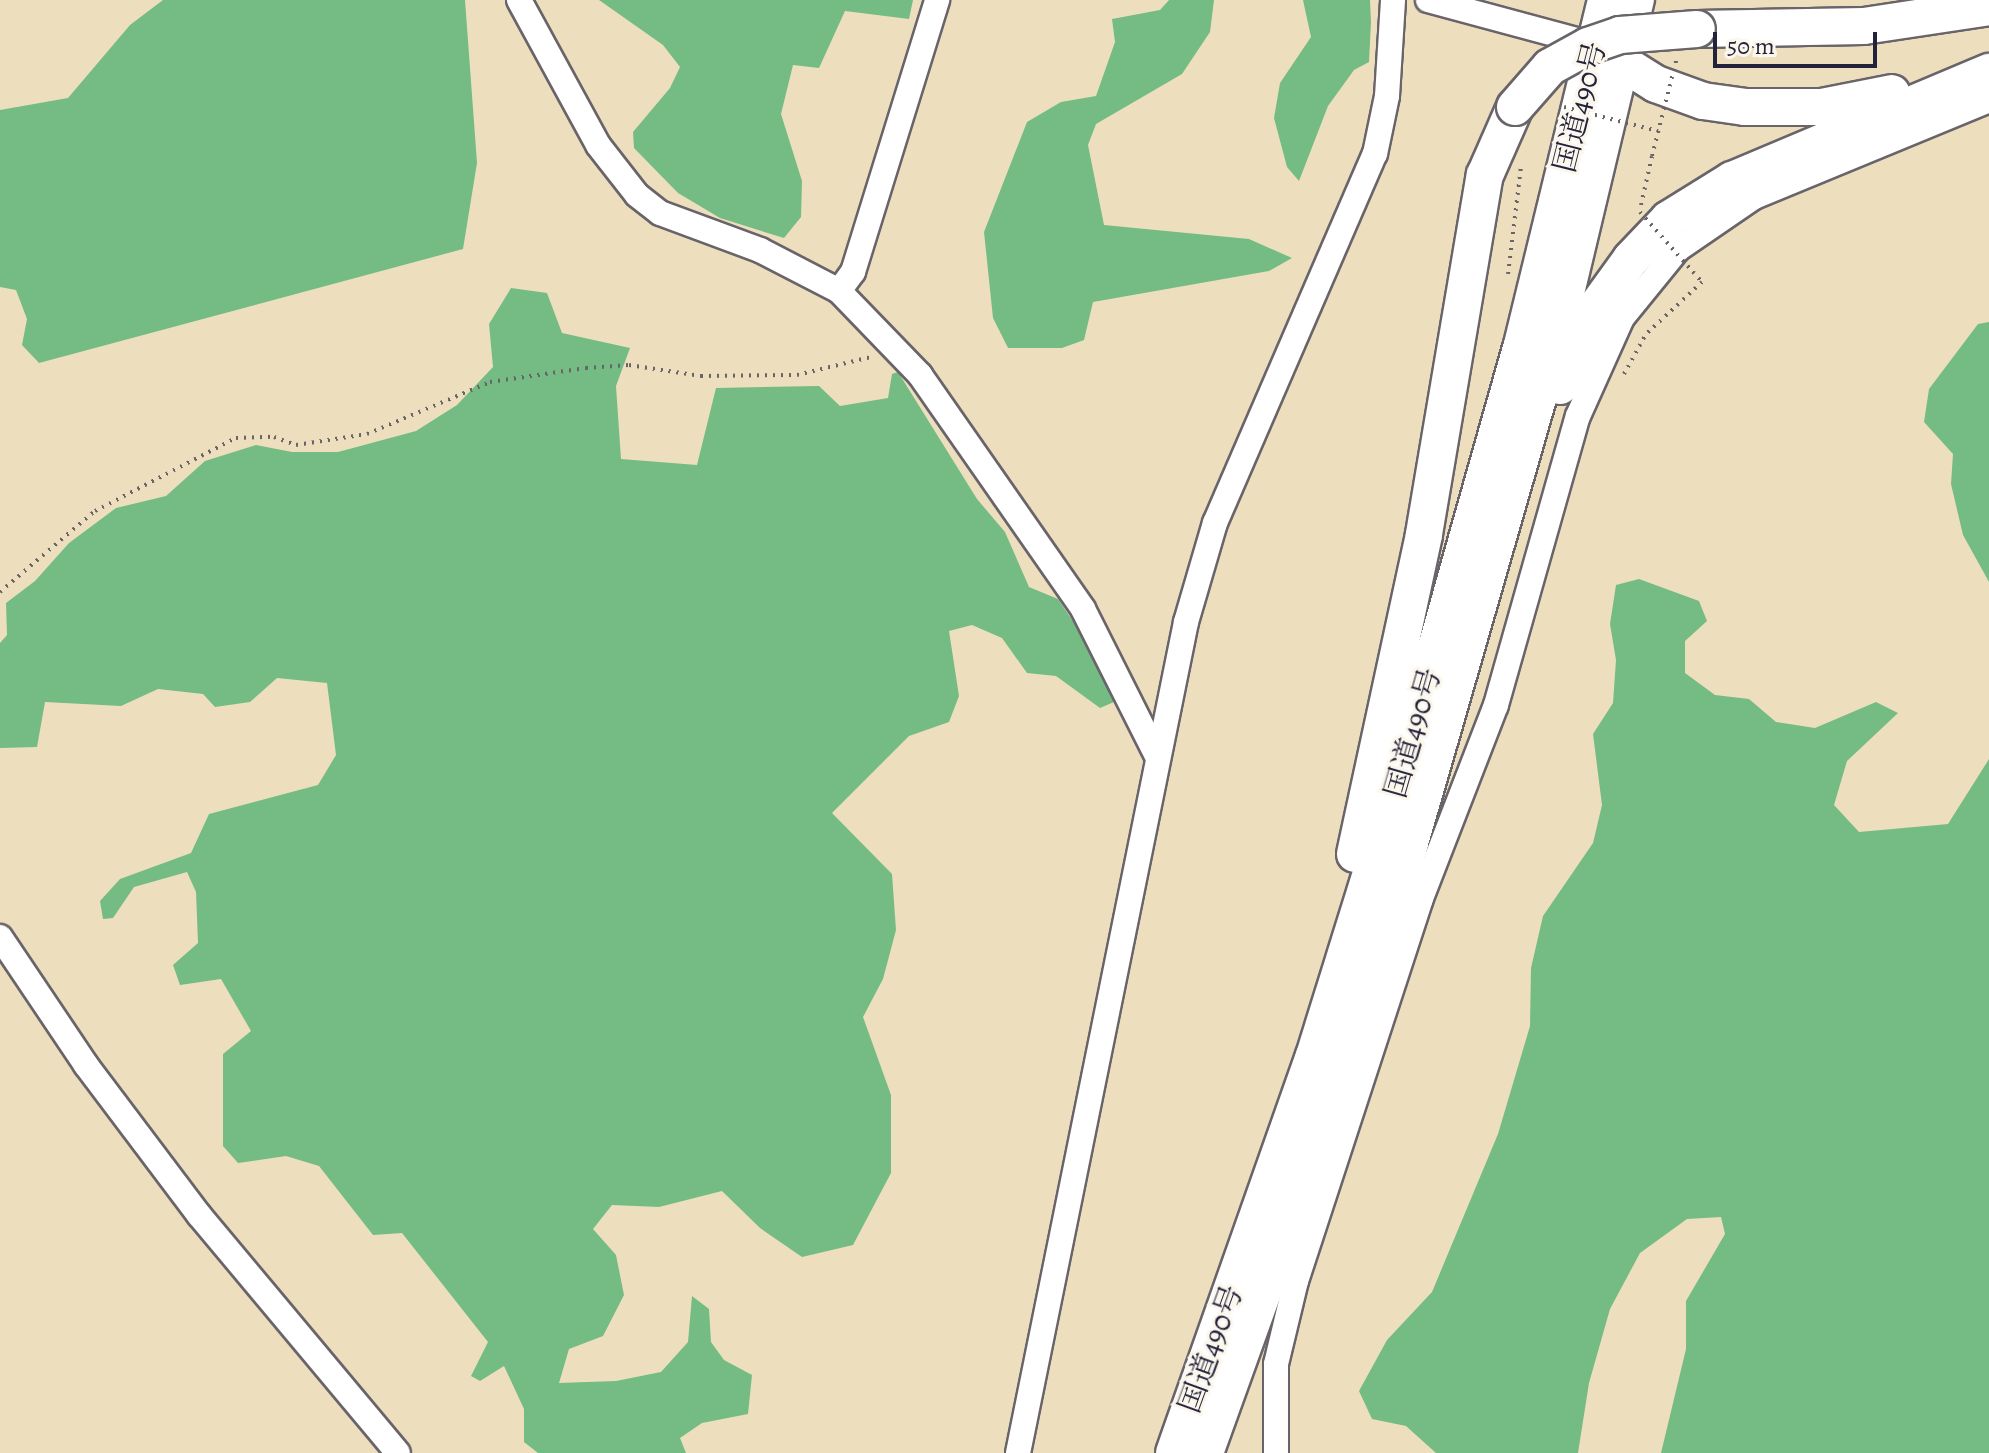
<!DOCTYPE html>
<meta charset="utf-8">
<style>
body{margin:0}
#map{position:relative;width:1989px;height:1453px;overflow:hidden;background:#eddfbe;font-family:Alegreya,"Noto Serif JP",serif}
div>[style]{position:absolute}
.forest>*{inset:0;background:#74bc83}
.path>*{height:4px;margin-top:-2px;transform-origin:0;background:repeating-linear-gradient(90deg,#696469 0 2px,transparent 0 8px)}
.roads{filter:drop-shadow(2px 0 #696469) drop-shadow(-2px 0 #696469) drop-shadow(0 2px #696469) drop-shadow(0 -2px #696469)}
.minor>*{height:24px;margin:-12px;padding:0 12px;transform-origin:12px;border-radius:12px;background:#fff}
.highway>*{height:36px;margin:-18px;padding:0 18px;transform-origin:18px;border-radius:18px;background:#fff}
.path-bridge>*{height:4px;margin-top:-2px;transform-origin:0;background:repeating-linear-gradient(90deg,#696469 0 2px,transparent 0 8px)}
.bridges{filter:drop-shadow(2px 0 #696469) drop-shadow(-2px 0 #696469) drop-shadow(0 2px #696469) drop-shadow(0 -2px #696469)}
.highway-bridge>*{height:36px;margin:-18px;padding:0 18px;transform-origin:18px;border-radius:18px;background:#fff}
span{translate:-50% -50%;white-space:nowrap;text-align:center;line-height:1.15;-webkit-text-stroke:6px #fbf7ec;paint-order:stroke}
.street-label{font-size:30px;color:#22223b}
.scale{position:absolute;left:1713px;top:32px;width:164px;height:36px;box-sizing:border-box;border:4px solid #22223b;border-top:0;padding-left:10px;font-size:24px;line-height:28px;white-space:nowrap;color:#22223b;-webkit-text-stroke:6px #fbf7ec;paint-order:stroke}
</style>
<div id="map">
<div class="forest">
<i style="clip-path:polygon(163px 0,465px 0,477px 163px,463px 249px,39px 363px,22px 345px,27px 319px,16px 290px,0 287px,0 110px,68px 98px,130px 25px)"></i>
<i style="clip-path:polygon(913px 0,909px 19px,845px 11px,819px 68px,793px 65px,781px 114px,802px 181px,801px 217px,784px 238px,720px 218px,678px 193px,634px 148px,633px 132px,670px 88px,680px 67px,663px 45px,599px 0)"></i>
<i style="clip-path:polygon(1169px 0,1214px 0,1210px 32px,1182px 74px,1096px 124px,1088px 145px,1104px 225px,1249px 239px,1292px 258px,1269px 271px,1093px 302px,1084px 340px,1062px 348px,1008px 348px,993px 318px,984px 232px,1027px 122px,1061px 102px,1096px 96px,1115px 42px,1112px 19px,1160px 10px)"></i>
<i style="clip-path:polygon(1303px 0,1370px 0,1371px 22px,1369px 62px,1354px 70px,1328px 106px,1299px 181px,1287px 167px,1274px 118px,1280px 83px,1311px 37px)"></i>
<i style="clip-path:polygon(511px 288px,547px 293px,562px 333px,630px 348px,616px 386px,621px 459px,697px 465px,716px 388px,819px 386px,840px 406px,888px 398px,892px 374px,898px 372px,977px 499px,1005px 532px,1029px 587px,1058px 599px,1103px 666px,1114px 702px,1100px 708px,1056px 676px,1027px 673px,1002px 638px,972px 625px,949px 631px,959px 696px,949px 722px,909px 736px,832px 813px,892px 874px,896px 930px,883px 979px,863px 1017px,891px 1095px,891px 1173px,853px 1245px,802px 1257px,760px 1228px,722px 1191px,659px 1207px,612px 1205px,593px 1229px,616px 1255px,624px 1295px,603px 1336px,569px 1349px,559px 1383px,616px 1381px,661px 1372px,688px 1342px,692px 1296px,709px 1309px,711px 1342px,724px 1360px,752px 1375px,748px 1414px,702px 1423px,680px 1438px,686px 1453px,538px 1453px,524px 1442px,524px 1409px,504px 1366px,480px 1381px,471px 1376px,488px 1342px,402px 1233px,373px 1235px,319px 1166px,286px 1156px,238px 1163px,223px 1146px,223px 1054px,251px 1031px,221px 979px,180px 985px,173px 965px,198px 943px,196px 892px,187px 872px,134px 887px,113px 918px,103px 919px,100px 901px,120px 879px,191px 853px,209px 814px,318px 785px,336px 755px,327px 683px,277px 678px,250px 702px,215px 707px,203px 694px,158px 689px,121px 706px,45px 702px,37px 747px,0 748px,0 643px,7px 635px,6px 603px,35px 581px,69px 543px,116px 508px,166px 496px,205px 461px,256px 445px,292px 452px,338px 452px,416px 431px,457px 405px,493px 367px,489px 324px)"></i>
<i style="clip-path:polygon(1989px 322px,1989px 582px,1963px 535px,1951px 484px,1953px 454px,1924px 422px,1929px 389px,1978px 324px)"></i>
<i style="clip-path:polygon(1639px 579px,1699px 601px,1707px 621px,1685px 641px,1685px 673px,1715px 695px,1749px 699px,1776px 722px,1815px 728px,1876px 702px,1898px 713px,1847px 761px,1834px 805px,1859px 832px,1948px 824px,1989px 759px,1989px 1453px,1661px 1453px,1686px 1349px,1686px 1301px,1725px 1234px,1721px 1217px,1687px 1219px,1640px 1253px,1610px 1309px,1589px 1383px,1578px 1453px,1436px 1453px,1406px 1426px,1372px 1419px,1359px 1391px,1387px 1340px,1432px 1292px,1498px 1134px,1530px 1026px,1531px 968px,1543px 916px,1593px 843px,1602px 805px,1593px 734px,1613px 703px,1616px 660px,1610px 624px,1616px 585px)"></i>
</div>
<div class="path">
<i style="left:1641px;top:205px;width:50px;rotate:-77.3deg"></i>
<i style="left:1508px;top:274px;width:108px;rotate:-83.1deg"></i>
<i style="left:1624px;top:374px;width:46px;rotate:-61.2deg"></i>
<i style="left:0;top:592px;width:125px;rotate:-40.5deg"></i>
<i style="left:95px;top:511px;width:159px;rotate:-27.4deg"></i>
<i style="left:236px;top:438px;width:38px;rotate:-2deg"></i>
<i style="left:274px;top:437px;width:23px;rotate:20deg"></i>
<i style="left:296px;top:445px;width:72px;rotate:-8.8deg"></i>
<i style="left:367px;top:434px;width:134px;rotate:-22.9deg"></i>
<i style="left:490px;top:382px;width:97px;rotate:-8.3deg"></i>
<i style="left:586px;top:368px;width:43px;rotate:-4deg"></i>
<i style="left:629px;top:365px;width:73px;rotate:8.7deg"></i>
<i style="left:701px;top:376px;width:96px;rotate:-0.6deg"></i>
<i style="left:797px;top:375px;width:76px;rotate:-13.7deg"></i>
</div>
<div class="roads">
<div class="minor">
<i style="left:519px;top:0;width:165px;rotate:61.4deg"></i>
<i style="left:598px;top:145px;width:63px;rotate:52deg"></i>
<i style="left:637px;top:195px;width:29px;rotate:38deg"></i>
<i style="left:660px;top:213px;width:107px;rotate:20.3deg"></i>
<i style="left:760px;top:250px;width:89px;rotate:27.4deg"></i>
<i style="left:839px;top:291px;width:117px;rotate:46deg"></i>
<i style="left:920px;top:375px;width:285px;rotate:55.1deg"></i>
<i style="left:1083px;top:609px;width:165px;rotate:63.3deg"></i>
<i style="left:1428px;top:0;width:173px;rotate:15.1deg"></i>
<i style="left:839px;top:291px;width:24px;rotate:-54deg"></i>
<i style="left:853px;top:272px;width:285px;rotate:-72.8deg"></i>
<i style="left:0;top:937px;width:154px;rotate:56.1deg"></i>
<i style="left:86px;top:1065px;width:188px;rotate:53deg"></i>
<i style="left:199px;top:1215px;width:310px;rotate:50.1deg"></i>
<i style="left:1018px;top:1453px;width:848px;rotate:-78.57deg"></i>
<i style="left:1186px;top:622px;width:103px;rotate:-73.7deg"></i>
<i style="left:1215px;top:523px;width:402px;rotate:-66.6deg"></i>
<i style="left:1375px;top:154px;width:59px;rotate:-78.3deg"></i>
<i style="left:1387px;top:96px;width:96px;rotate:-86.4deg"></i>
<i style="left:1276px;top:1453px;width:89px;rotate:-90deg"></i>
<i style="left:1276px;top:1364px;width:85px;rotate:-76.5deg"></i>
<i style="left:1296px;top:1281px;width:400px;rotate:-71.9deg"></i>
<i style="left:1420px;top:901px;width:210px;rotate:-68.8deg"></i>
<i style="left:1496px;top:705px;width:300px;rotate:-74.2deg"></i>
<i style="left:1578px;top:416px;width:107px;rotate:-65.8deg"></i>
<i style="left:1622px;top:318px;width:89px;rotate:-50.9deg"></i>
<i style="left:1678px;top:249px;width:92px;rotate:-34.4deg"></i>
<i style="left:1754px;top:197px;width:254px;rotate:-22.4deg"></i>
</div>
<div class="highway">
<i style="left:1697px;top:29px;width:167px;rotate:-1deg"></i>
<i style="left:1864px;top:26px;width:126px;rotate:-8.6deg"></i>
<i style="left:1605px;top:52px;width:60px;rotate:32.1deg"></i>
<i style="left:1656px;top:84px;width:50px;rotate:19.9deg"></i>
<i style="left:1703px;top:101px;width:42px;rotate:8.1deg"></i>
<i style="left:1745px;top:107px;width:77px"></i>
<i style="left:1822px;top:107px;width:71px;rotate:-11.3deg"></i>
<i style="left:1560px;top:386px;width:88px;rotate:-65.2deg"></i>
<i style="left:1597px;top:306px;width:58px;rotate:-54.1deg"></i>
<i style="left:1631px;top:259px;width:55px;rotate:-46.5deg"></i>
<i style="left:1669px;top:219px;width:74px;rotate:-31.8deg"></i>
<i style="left:1732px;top:180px;width:279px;rotate:-22.8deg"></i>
<i style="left:1355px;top:854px;width:327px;rotate:-77.8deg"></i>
<i style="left:1424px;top:534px;width:364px;rotate:-80.4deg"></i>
<i style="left:1485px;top:175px;width:74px;rotate:-66.2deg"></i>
<i style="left:1174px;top:1453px;width:421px;rotate:-70.6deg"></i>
<i style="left:1314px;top:1056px;width:249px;rotate:-72.7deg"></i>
<i style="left:1388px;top:818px;width:487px;rotate:-74.2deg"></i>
<i style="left:1521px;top:349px;width:359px;rotate:-76.3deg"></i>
<i style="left:1205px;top:1453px;width:213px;rotate:-70.2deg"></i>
<i style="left:1277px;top:1253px;width:428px;rotate:-72deg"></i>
<i style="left:1409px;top:846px;width:528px;rotate:-73.94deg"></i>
<i style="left:1555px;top:339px;width:349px;rotate:-76.6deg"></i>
</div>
</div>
<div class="path-bridge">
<i style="left:1564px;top:107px;width:97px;rotate:14.3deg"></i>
<i style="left:1652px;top:156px;width:102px;rotate:-75.8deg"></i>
<i style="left:1640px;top:212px;width:94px;rotate:48.5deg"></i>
<i style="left:1702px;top:282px;width:76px;rotate:137.1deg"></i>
</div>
<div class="bridges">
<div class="highway-bridge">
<i style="left:1515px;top:107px;width:53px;rotate:-48.8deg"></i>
<i style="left:1550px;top:67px;width:43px;rotate:-28.9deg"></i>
<i style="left:1588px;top:46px;width:34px;rotate:-19deg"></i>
<i style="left:1620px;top:35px;width:77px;rotate:-4.5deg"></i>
</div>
</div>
<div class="street-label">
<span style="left:1580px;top:107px;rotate:-76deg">国道490号</span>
<span style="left:1413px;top:733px;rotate:-74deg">国道490号</span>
<span style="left:1211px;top:1349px;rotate:-70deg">国道490号</span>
</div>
<div class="scale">50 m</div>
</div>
